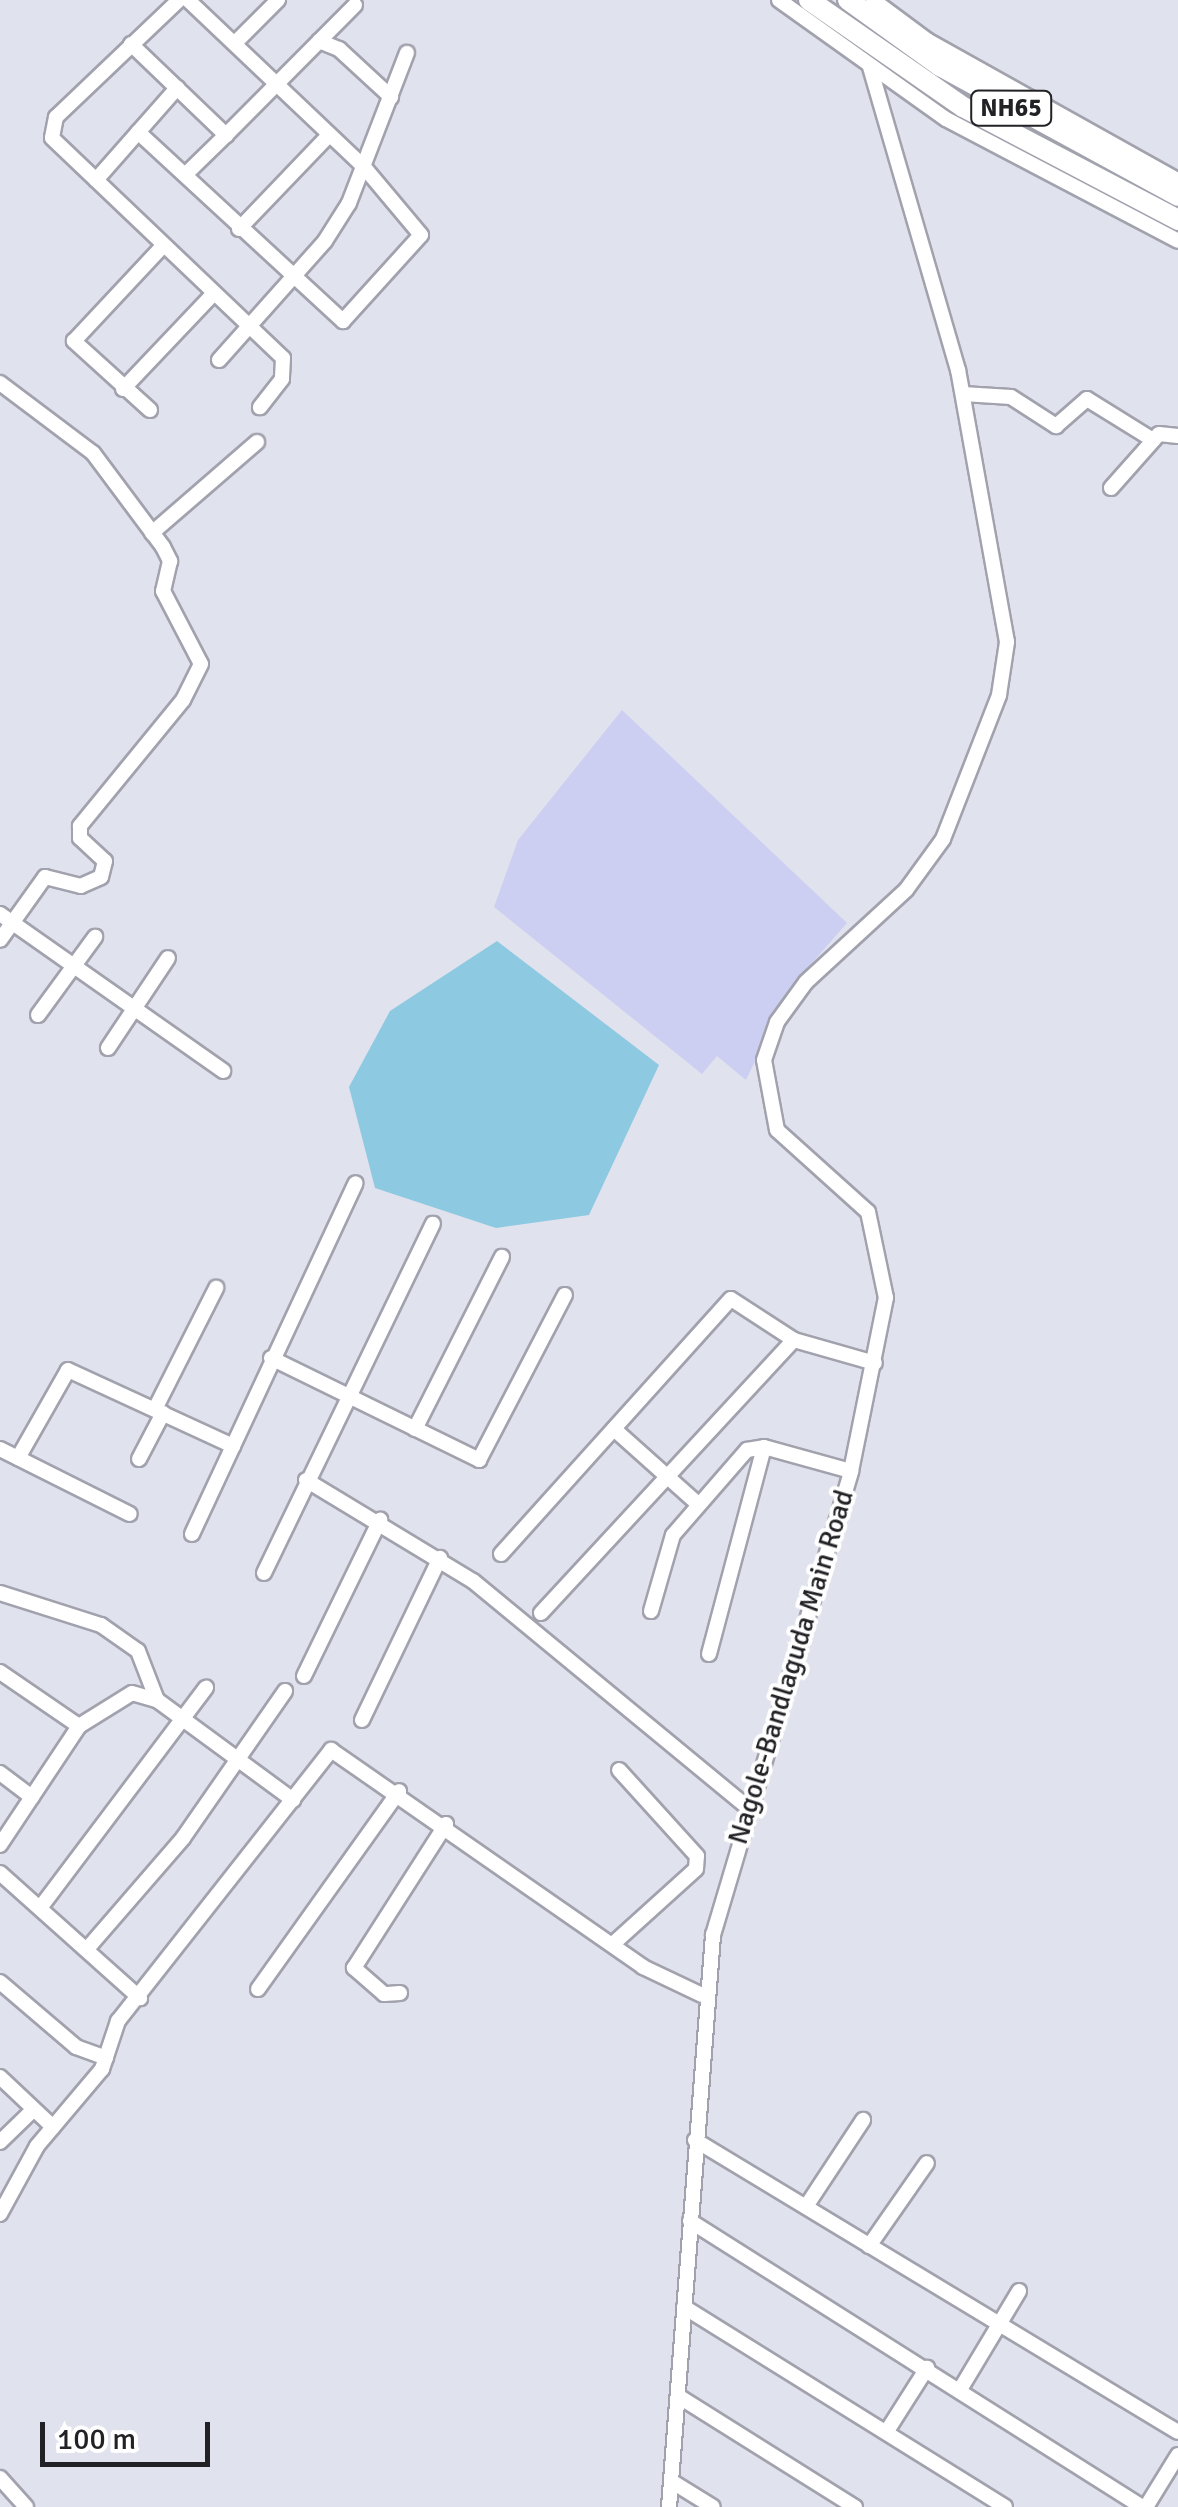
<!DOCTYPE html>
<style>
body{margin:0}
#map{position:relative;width:1178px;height:2507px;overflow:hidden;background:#e0e2ed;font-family:Signika,sans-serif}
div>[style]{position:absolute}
.green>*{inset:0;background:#cccff2}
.water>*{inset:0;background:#8dc9e1}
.roads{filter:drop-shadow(2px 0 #a1a2ad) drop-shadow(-2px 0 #a1a2ad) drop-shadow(0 2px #a1a2ad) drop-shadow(0 -2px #a1a2ad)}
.minor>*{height:14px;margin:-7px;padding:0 7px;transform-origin:7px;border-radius:7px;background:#fff}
.highway>*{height:20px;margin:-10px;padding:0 10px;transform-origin:10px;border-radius:10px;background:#fff}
span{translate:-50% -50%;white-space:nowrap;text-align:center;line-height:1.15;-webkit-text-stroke:8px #fff;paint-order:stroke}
.shield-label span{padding:2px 8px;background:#fff;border:2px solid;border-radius:8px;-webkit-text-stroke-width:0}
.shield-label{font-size:25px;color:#222226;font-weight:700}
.street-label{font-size:28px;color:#222226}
.scale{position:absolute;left:40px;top:2422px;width:170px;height:45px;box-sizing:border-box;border:5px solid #222226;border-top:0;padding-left:12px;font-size:30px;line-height:35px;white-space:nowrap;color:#222226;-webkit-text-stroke:8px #fff;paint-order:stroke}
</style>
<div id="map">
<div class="green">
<i style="clip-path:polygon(622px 710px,847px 923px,791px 987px,746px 1080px,717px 1056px,702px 1074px,494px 907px,518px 840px)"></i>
</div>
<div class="water">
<i style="clip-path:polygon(497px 941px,659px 1065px,589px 1215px,496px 1228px,375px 1188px,349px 1087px,390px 1011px)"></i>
</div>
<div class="roads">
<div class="minor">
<i style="left:179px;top:0;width:170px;rotate:136.4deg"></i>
<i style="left:56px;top:117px;width:21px;rotate:101deg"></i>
<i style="left:52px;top:138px;width:319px;rotate:43.6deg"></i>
<i style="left:283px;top:358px;width:21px;rotate:93deg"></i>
<i style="left:282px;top:379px;width:36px;rotate:128deg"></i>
<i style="left:779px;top:0;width:205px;rotate:35.5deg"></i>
<i style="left:946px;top:119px;width:262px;rotate:27.7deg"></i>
<i style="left:873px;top:0;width:67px;rotate:36.5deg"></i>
<i style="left:927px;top:40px;width:287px;rotate:29.2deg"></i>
<i style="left:319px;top:41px;width:22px;rotate:22deg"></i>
<i style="left:339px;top:49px;width:71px;rotate:42.7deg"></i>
<i style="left:235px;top:43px;width:61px;rotate:-45deg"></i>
<i style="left:131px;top:44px;width:132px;rotate:43.8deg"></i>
<i style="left:226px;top:135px;width:57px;rotate:135.7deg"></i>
<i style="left:138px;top:132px;width:279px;rotate:42.7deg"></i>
<i style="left:343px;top:321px;width:116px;rotate:-47.8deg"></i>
<i style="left:421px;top:235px;width:89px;rotate:-130deg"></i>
<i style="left:364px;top:167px;width:243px;rotate:-136.5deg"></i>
<i style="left:226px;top:135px;width:183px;rotate:-45.2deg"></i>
<i style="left:96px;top:180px;width:123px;rotate:-48.6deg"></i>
<i style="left:239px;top:229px;width:130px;rotate:-46.2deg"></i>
<i style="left:219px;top:360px;width:159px;rotate:-48.3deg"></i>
<i style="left:325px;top:241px;width:45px;rotate:-57.7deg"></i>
<i style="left:349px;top:203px;width:161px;rotate:-68.9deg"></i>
<i style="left:0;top:383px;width:116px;rotate:37deg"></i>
<i style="left:93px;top:453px;width:117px;rotate:53.3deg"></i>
<i style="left:163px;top:547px;width:16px;rotate:63deg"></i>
<i style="left:170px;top:561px;width:31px;rotate:103deg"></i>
<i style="left:163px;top:591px;width:82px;rotate:62.5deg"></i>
<i style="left:201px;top:664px;width:40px;rotate:116.6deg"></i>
<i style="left:183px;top:700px;width:163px;rotate:129.3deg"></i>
<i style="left:80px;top:826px;width:12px;rotate:90deg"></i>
<i style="left:80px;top:838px;width:34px;rotate:43deg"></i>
<i style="left:105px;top:861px;width:16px;rotate:104deg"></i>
<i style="left:101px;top:877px;width:22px;rotate:156deg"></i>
<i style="left:81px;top:886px;width:37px;rotate:-166deg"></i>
<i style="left:45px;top:877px;width:77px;rotate:125.5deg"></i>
<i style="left:123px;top:389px;width:131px;rotate:-46.5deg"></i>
<i style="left:963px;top:394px;width:48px;rotate:3.6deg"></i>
<i style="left:1011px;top:397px;width:54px;rotate:32.8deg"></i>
<i style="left:1056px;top:426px;width:41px;rotate:-41.1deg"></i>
<i style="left:1087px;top:399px;width:78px;rotate:31.8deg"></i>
<i style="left:150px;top:410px;width:103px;rotate:-137.8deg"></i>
<i style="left:74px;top:341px;width:129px;rotate:-46.9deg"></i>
<i style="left:1111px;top:488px;width:72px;rotate:-48.4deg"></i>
<i style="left:1159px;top:434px;width:19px;rotate:6deg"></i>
<i style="left:152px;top:533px;width:139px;rotate:-40.9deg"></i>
<i style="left:0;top:914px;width:273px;rotate:35.1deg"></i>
<i style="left:38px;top:1015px;width:97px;rotate:-53.8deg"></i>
<i style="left:108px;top:1048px;width:108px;rotate:-56.3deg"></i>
<i style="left:271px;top:1358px;width:232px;rotate:26.1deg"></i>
<i style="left:479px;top:1460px;width:186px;rotate:-62.5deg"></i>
<i style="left:155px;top:1409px;width:136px;rotate:-63.2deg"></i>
<i style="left:415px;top:1429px;width:193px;rotate:-63.2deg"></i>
<i style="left:614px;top:1429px;width:113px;rotate:41.8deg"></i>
<i style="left:0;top:1449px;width:145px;rotate:26.6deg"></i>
<i style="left:18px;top:1458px;width:101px;rotate:-60.4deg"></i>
<i style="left:68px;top:1370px;width:182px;rotate:24.7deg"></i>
<i style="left:139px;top:1459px;width:52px;rotate:-62.4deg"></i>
<i style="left:306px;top:1480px;width:195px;rotate:31.2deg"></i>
<i style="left:473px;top:1581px;width:355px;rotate:39.5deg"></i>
<i style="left:192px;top:1534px;width:387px;rotate:-65deg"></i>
<i style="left:501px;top:1554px;width:343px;rotate:-48deg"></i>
<i style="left:731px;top:1299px;width:75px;rotate:33.1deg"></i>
<i style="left:794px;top:1340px;width:84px;rotate:15.9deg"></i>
<i style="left:264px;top:1573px;width:388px;rotate:-64.2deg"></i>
<i style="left:0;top:1593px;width:106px;rotate:17.6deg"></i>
<i style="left:101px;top:1625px;width:45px;rotate:35.1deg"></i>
<i style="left:138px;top:1651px;width:53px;rotate:68.8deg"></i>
<i style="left:651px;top:1611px;width:79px;rotate:-73.9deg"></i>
<i style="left:673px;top:1535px;width:113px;rotate:-49deg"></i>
<i style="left:747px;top:1450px;width:17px;rotate:-10deg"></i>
<i style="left:764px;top:1447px;width:90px;rotate:15.4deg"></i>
<i style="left:541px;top:1613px;width:372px;rotate:-47.2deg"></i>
<i style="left:709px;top:1654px;width:214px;rotate:-75.1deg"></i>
<i style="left:0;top:1672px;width:96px;rotate:34.4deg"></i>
<i style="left:304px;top:1676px;width:174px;rotate:-64deg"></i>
<i style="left:362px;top:1720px;width:180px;rotate:-64.3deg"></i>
<i style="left:0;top:1773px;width:40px;rotate:37deg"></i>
<i style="left:0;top:1845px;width:143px;rotate:-56.4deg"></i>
<i style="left:79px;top:1726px;width:62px;rotate:-31.9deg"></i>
<i style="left:132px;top:1693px;width:26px;rotate:16deg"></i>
<i style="left:157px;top:1700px;width:169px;rotate:36.3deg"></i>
<i style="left:0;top:1873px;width:188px;rotate:41.8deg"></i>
<i style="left:40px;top:1908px;width:276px;rotate:-53deg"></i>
<i style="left:614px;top:1943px;width:110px;rotate:-42.1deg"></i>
<i style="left:696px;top:1869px;width:13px;rotate:-86deg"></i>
<i style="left:697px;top:1856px;width:116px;rotate:-132.2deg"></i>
<i style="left:87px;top:1949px;width:147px;rotate:-49.1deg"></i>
<i style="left:183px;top:1838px;width:179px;rotate:-55.2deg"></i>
<i style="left:0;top:1982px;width:100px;rotate:40.5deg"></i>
<i style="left:76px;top:2047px;width:32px;rotate:20deg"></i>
<i style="left:258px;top:1989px;width:243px;rotate:-54.5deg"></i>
<i style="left:400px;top:1993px;width:16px;rotate:176deg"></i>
<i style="left:384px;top:1994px;width:40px;rotate:-139deg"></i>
<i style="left:354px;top:1968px;width:171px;rotate:-57.4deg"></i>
<i style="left:0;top:2077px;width:73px;rotate:43.3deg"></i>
<i style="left:695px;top:2140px;width:564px;rotate:31.16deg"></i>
<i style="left:0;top:2142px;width:47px;rotate:-44.1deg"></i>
<i style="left:807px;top:2205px;width:102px;rotate:-56.6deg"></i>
<i style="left:0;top:2214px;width:77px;rotate:-61.4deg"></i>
<i style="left:37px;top:2146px;width:101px;rotate:-49.8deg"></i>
<i style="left:102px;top:2069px;width:51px;rotate:-71.6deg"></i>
<i style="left:118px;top:2021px;width:345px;rotate:-51.8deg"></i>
<i style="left:331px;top:1750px;width:380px;rotate:34.8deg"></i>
<i style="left:643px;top:1967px;width:65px;rotate:25.4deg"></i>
<i style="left:690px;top:2221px;width:535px;rotate:32.32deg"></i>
<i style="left:869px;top:2246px;width:101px;rotate:-55.1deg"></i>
<i style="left:684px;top:2307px;width:378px;rotate:31.9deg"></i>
<i style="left:961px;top:2388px;width:113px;rotate:-59.1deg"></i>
<i style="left:678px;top:2396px;width:209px;rotate:32.1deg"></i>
<i style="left:887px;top:2431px;width:75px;rotate:-57.6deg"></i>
<i style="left:0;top:2478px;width:39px;rotate:48deg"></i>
<i style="left:671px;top:2481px;width:49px;rotate:31.8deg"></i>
<i style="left:669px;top:2507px;width:574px;rotate:-85.6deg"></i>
<i style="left:713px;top:1935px;width:484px;rotate:-73.4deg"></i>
<i style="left:851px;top:1471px;width:177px;rotate:-78.6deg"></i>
<i style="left:886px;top:1298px;width:88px;rotate:-101.8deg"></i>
<i style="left:868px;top:1212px;width:122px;rotate:-138deg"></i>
<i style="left:777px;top:1130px;width:71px;rotate:-100.5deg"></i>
<i style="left:764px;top:1060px;width:40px;rotate:-71.1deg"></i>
<i style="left:777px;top:1022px;width:49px;rotate:-54.1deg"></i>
<i style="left:806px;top:982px;width:136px;rotate:-42.6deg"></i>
<i style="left:906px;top:890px;width:63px;rotate:-54deg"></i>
<i style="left:943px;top:839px;width:155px;rotate:-68.7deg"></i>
<i style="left:999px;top:695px;width:54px;rotate:-81.4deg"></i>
<i style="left:1007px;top:642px;width:276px;rotate:-100.2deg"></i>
<i style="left:958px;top:370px;width:315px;rotate:-106.2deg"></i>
<i style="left:1146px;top:2507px;width:61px;rotate:-58.4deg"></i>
</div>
<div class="highway">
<i style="left:809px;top:0;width:188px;rotate:34.8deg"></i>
<i style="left:963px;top:107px;width:243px;rotate:27.7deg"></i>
<i style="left:848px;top:0;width:113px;rotate:35.7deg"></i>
<i style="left:940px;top:66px;width:271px;rotate:28.6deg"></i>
</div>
</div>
<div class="shield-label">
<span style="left:1011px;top:108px">NH65</span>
</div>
<div class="street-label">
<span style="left:791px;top:1667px;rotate:-73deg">Nagole-Bandlaguda Main Road</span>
</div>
<div class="scale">100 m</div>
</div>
